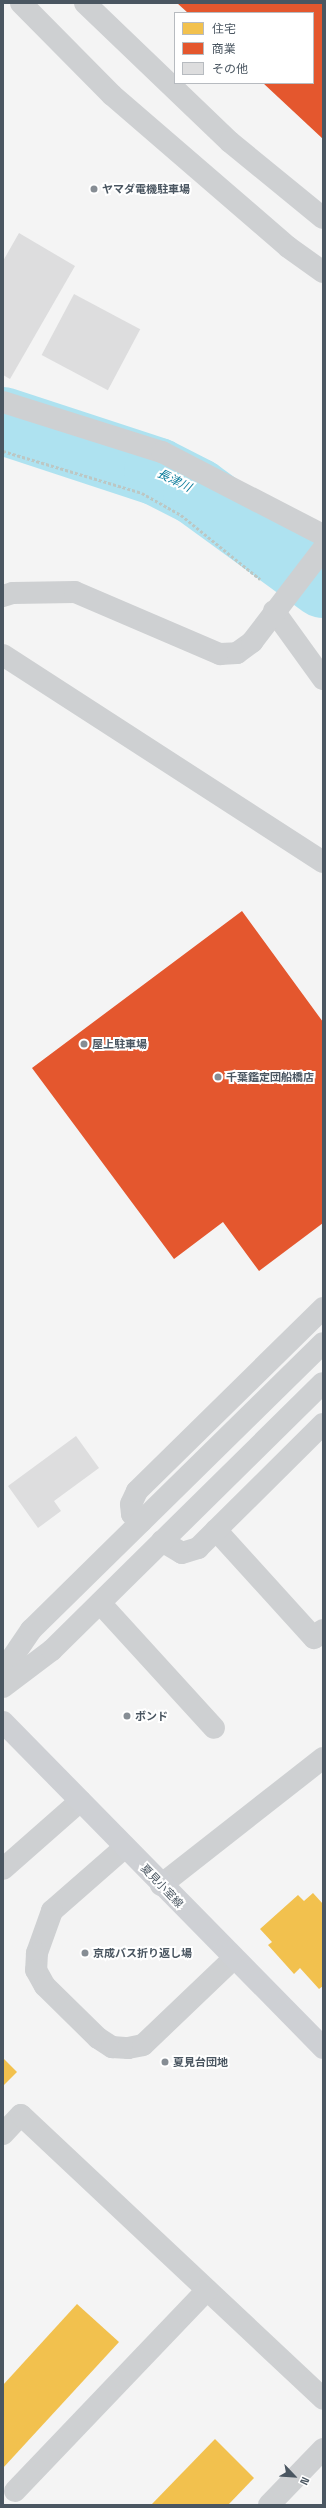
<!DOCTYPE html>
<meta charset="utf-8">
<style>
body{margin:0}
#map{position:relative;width:326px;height:2508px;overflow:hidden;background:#f4f4f4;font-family:"Space Grotesk","Noto Sans JP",sans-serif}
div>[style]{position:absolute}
.homes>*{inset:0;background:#f2c14e}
.shops>*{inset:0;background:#e4572e}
.river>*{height:68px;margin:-34px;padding:0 34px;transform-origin:34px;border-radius:34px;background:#aee2f0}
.building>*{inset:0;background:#ddddde;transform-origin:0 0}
.path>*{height:2.5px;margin-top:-1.25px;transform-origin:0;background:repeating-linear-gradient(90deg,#bcc7c4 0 3px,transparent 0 5px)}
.service>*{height:22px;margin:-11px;padding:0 11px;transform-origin:11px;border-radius:11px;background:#ced0d2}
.minor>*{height:22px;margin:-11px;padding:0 11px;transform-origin:11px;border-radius:11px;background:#ced0d2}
.secondary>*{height:22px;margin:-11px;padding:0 11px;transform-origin:11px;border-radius:11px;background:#ced0d4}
.dots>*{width:11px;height:11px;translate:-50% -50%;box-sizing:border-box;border:2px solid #fff;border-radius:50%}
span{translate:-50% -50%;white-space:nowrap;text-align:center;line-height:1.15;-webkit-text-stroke:4px #fff;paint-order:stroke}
.poi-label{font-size:11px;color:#4a5661;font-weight:700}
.left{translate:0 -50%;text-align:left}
.street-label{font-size:11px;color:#4a5661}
.water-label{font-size:12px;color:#0c7c9b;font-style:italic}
.frame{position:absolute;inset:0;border:4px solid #4a5661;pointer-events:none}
.legend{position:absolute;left:174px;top:12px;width:140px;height:72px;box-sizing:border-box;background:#fff;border:1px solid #b7bbc0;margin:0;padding:5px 7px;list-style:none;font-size:12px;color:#4a5661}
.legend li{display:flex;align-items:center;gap:8px;height:20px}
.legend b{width:20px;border:1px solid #b7bbc0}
.north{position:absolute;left:274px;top:2456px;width:40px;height:40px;-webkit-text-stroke:3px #fff;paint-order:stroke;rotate:115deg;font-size:11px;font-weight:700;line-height:16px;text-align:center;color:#4a5661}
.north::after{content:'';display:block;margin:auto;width:14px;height:18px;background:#4a5661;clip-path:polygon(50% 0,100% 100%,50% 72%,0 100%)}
</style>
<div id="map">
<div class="homes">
<i style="clip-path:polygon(313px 1893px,323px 1904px,323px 1986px,319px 1989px,300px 1968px,294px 1974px,268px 1945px,272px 1942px,260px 1929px,298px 1895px,304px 1901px)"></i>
<i style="clip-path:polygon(3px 2058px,17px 2072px,3px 2086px)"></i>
<i style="clip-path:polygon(77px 2304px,119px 2342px,3px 2468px,3px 2385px)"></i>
<i style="clip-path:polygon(215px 2439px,254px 2478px,228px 2505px,151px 2505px)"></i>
</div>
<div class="shops">
<i style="clip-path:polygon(177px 3px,323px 3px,323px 139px,263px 83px,313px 83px,313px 13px,188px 13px)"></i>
<i style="clip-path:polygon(242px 911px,323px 1022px,323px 1223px,259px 1271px,223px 1222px,174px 1259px,32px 1068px)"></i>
</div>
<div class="river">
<i style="left:3px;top:421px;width:163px;rotate:18.2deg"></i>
<i style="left:158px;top:472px;width:44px;rotate:27.1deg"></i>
<i style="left:197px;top:492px;width:156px;rotate:36.1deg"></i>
</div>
<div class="building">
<i style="clip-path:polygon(19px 233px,75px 266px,10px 379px,3px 375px,3px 261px)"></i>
<i style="left:74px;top:294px;width:75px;height:69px;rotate:28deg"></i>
<i style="clip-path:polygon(76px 1436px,99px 1468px,54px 1501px,61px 1511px,38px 1528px,8px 1486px)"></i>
</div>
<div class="path">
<i style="left:3px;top:451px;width:145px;rotate:16.8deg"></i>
<i style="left:142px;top:493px;width:45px;rotate:29.4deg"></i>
<i style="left:181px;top:515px;width:102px;rotate:39deg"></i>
</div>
<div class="service">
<i style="left:274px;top:611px;width:84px;rotate:54.2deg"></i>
<i style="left:216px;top:1530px;width:146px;rotate:47.8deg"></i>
<i style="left:314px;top:1638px;width:12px;rotate:-42deg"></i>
<i style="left:100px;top:1603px;width:169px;rotate:47.6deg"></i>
<i style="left:125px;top:1847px;width:97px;rotate:138.8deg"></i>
<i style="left:52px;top:1911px;width:45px;rotate:109.7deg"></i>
<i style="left:37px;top:1953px;width:17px;rotate:93deg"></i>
<i style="left:36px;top:1970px;width:18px;rotate:61deg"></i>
<i style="left:45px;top:1986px;width:74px;rotate:44.5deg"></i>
<i style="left:98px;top:2038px;width:17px;rotate:33deg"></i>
<i style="left:112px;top:2047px;width:16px;rotate:4deg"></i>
<i style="left:128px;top:2048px;width:15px;rotate:-11deg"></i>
<i style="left:143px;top:2045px;width:124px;rotate:-43.7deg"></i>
<i style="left:161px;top:1885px;width:206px;rotate:-38.1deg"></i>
<i style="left:3px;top:2134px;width:26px;rotate:-47deg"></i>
<i style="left:21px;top:2115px;width:415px;rotate:43.2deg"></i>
<i style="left:15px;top:2491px;width:278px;rotate:-46.3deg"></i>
<i style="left:269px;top:2505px;width:78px;rotate:-46deg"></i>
</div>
<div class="minor">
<i style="left:21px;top:3px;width:129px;rotate:45.3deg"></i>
<i style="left:112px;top:95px;width:233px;rotate:40.8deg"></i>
<i style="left:288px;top:247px;width:43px;rotate:35.5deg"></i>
<i style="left:85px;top:3px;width:201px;rotate:43.8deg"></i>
<i style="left:230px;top:142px;width:120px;rotate:39.3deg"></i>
<i style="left:3px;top:402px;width:167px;rotate:17.5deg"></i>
<i style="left:162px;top:452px;width:181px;rotate:27.3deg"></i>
<i style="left:3px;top:596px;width:10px;rotate:-17deg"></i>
<i style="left:13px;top:593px;width:62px;rotate:-0.9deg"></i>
<i style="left:75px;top:592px;width:158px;rotate:23.2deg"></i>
<i style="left:220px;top:654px;width:17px;rotate:-3deg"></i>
<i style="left:237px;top:653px;width:19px;rotate:-36deg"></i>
<i style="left:252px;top:642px;width:117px;rotate:-52.6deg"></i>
<i style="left:3px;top:655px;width:381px;rotate:32.9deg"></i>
<i style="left:141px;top:1522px;width:12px;rotate:-138deg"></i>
<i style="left:132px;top:1514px;width:10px;rotate:-96deg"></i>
<i style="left:131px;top:1504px;width:14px;rotate:-65deg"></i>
<i style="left:137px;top:1491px;width:261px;rotate:-44.5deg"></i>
<i style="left:162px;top:1541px;width:23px;rotate:31deg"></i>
<i style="left:182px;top:1553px;width:17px;rotate:-17deg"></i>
<i style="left:198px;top:1548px;width:176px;rotate:-44.8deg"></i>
<i style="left:3px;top:1671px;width:50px;rotate:-55.7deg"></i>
<i style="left:31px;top:1630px;width:409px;rotate:-44.5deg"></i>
<i style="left:3px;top:1687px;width:61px;rotate:-37.1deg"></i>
<i style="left:52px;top:1650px;width:380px;rotate:-44.6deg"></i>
<i style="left:3px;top:1869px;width:103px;rotate:-41.4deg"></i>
</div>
<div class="secondary">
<i style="left:3px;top:1722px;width:457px;rotate:45.5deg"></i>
</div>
<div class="dots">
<i style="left:94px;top:189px;background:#868d94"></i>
<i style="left:84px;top:1044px;background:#868d94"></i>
<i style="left:218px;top:1077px;background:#868d94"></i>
<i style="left:127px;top:1716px;background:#868d94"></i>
<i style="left:85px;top:1953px;background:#868d94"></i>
<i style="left:165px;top:2062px;background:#868d94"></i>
</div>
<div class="poi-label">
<span class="left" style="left:102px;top:189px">ヤマダ電機駐車場</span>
<span class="left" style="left:92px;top:1044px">屋上駐車場</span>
<span class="left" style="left:226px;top:1077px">千葉鑑定団船橋店</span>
<span class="left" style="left:135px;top:1716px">ボンド</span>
<span class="left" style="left:93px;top:1953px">京成バス折り返し場</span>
<span class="left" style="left:173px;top:2062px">夏見台団地</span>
</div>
<div class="street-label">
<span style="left:162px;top:1886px;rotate:46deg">夏見小室線</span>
</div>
<div class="water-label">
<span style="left:174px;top:481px;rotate:26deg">長津川</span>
</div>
<div class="frame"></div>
<ul class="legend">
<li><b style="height:11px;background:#f2c14e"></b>住宅</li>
<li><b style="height:11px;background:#e4572e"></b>商業</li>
<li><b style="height:11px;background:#ddddde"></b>その他</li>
</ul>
<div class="north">N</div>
</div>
